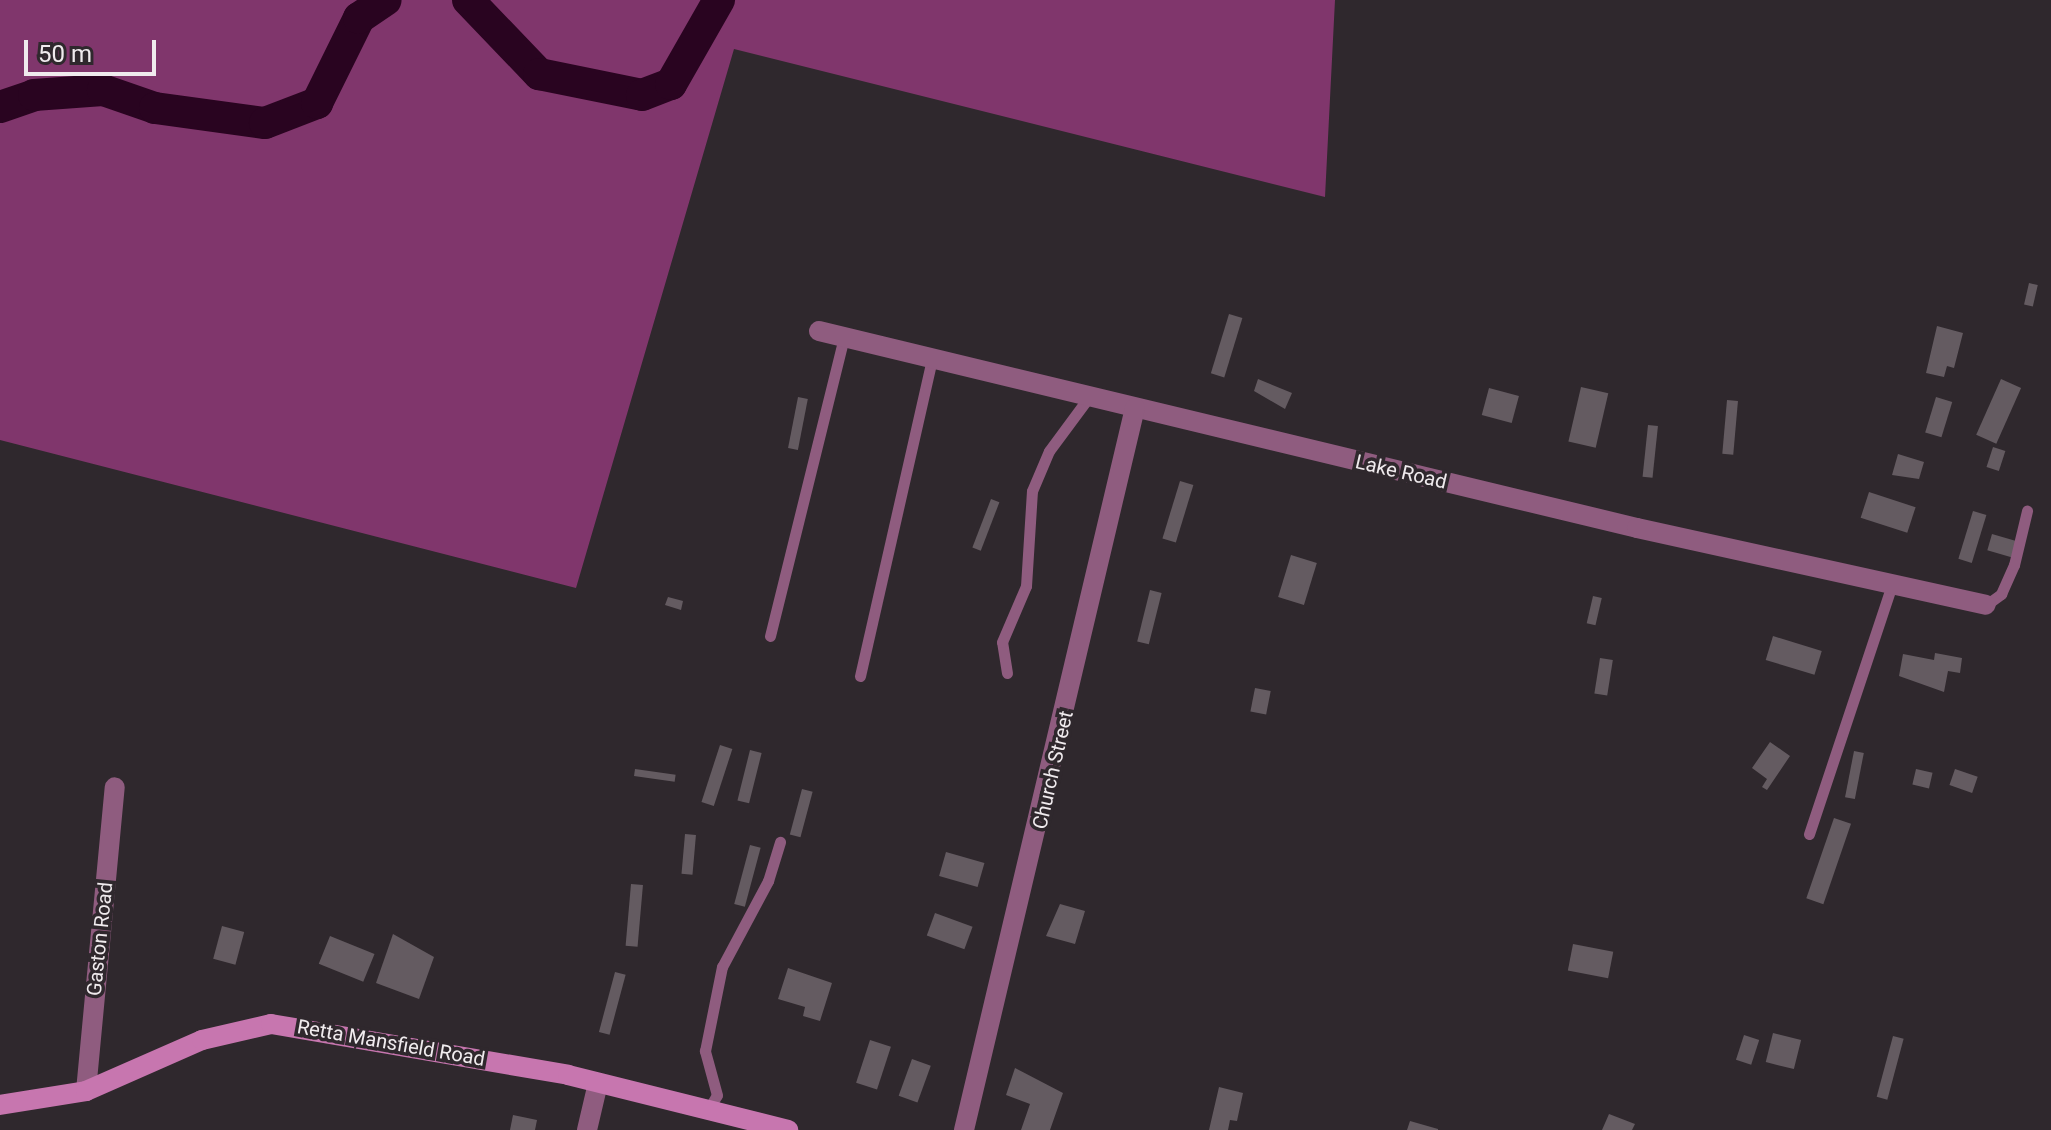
<!DOCTYPE html>
<style>
body{margin:0}
#map{position:relative;width:2051px;height:1130px;overflow:hidden;background:#2f282d;font-family:Roboto,sans-serif}
div>[style]{position:absolute}
.forest>*{inset:0;background:#80366c}
.river>*{height:32px;margin:-16px;padding:0 16px;transform-origin:16px;border-radius:16px;background:#290420}
.building>*{inset:0;background:#645b61;transform-origin:0 0}
.lane>*{height:11px;margin:-5.5px;padding:0 5.5px;transform-origin:5.5px;border-radius:5.5px;background:#8f5c7f}
.street>*{height:20px;margin:-10px;padding:0 10px;transform-origin:10px;border-radius:10px;background:#8f5c7f}
.secondary>*{height:20px;margin:-10px;padding:0 10px;transform-origin:10px;border-radius:10px;background:#c776af}
span{translate:-50% -50%;white-space:nowrap;text-align:center;line-height:1.15;-webkit-text-stroke:7px #2f282d;paint-order:stroke}
.street-label{font-size:20px;color:#f0ebee}
.scale{position:absolute;left:24px;top:40px;width:132px;height:36px;box-sizing:border-box;border:4px solid #f0ebee;border-top:0;padding-left:10px;font-size:24px;line-height:28px;white-space:nowrap;color:#f0ebee;-webkit-text-stroke:6px #2f282d;paint-order:stroke}
</style>
<div id="map">
<div class="forest">
<i style="clip-path:polygon(0 0,1335px 0,1325px 197px,734px 49px,576px 588px,0 440px)"></i>
</div>
<div class="river">
<i style="left:468px;top:0;width:103px;rotate:46.2deg"></i>
<i style="left:539px;top:74px;width:105px;rotate:11.5deg"></i>
<i style="left:642px;top:95px;width:31px;rotate:-21deg"></i>
<i style="left:671px;top:84px;width:97px;rotate:-60.3deg"></i>
<i style="left:0;top:107px;width:36px;rotate:-19deg"></i>
<i style="left:34px;top:95px;width:69px;rotate:-4.1deg"></i>
<i style="left:103px;top:90px;width:55px;rotate:19.1deg"></i>
<i style="left:155px;top:108px;width:111px;rotate:7.8deg"></i>
<i style="left:265px;top:123px;width:56px;rotate:-21deg"></i>
<i style="left:317px;top:103px;width:95px;rotate:-63.7deg"></i>
<i style="left:359px;top:18px;width:32px;rotate:-34deg"></i>
</div>
<div class="building">
<i style="left:2029px;top:283px;width:9px;height:22px;rotate:13deg"></i>
<i style="left:1229px;top:314px;width:14px;height:62px;rotate:17deg"></i>
<i style="clip-path:polygon(1937px 326px,1963px 333px,1954px 368px,1947px 366px,1944px 377px,1926px 373px)"></i>
<i style="clip-path:polygon(1258px 379px,1292px 393px,1285px 409px,1254px 391px)"></i>
<i style="left:2001px;top:379px;width:22px;height:61px;rotate:24deg"></i>
<i style="left:1581px;top:387px;width:28px;height:56px;rotate:13deg"></i>
<i style="left:1489px;top:388px;width:31px;height:28px;rotate:15deg"></i>
<i style="left:798px;top:397px;width:10px;height:52px;rotate:11deg"></i>
<i style="left:1936px;top:397px;width:17px;height:37px;rotate:17deg"></i>
<i style="left:1727px;top:400px;width:11px;height:54px;rotate:5deg"></i>
<i style="left:1648px;top:425px;width:10px;height:52px;rotate:6deg"></i>
<i style="left:1993px;top:447px;width:13px;height:21px;rotate:18deg"></i>
<i style="clip-path:polygon(1898px 454px,1924px 462px,1919px 479px,1892px 475px)"></i>
<i style="left:1180px;top:481px;width:14px;height:60px;rotate:17deg"></i>
<i style="left:1869px;top:492px;width:49px;height:27px;rotate:18deg"></i>
<i style="left:991px;top:499px;width:9px;height:52px;rotate:21deg"></i>
<i style="left:1973px;top:511px;width:14px;height:50px;rotate:17deg"></i>
<i style="left:1992px;top:534px;width:25px;height:17px;rotate:16deg"></i>
<i style="left:1291px;top:555px;width:27px;height:44px;rotate:17deg"></i>
<i style="left:1150px;top:590px;width:12px;height:53px;rotate:14deg"></i>
<i style="left:1593px;top:596px;width:9px;height:28px;rotate:13deg"></i>
<i style="clip-path:polygon(668px 597px,683px 601px,681px 610px,665px 605px)"></i>
<i style="left:1773px;top:636px;width:51px;height:25px;rotate:17deg"></i>
<i style="clip-path:polygon(1935px 653px,1962px 658px,1960px 673px,1948px 671px,1944px 692px,1899px 676px,1903px 654px,1934px 660px)"></i>
<i style="left:1600px;top:658px;width:13px;height:36px;rotate:9deg"></i>
<i style="left:1255px;top:688px;width:16px;height:24px;rotate:11deg"></i>
<i style="clip-path:polygon(1770px 742px,1790px 756px,1767px 790px,1762px 787px,1767px 779px,1752px 768px)"></i>
<i style="left:720px;top:745px;width:13px;height:60px;rotate:18deg"></i>
<i style="left:750px;top:750px;width:12px;height:52px;rotate:14deg"></i>
<i style="left:1854px;top:751px;width:10px;height:47px;rotate:11deg"></i>
<i style="left:635px;top:769px;width:41px;height:7px;rotate:8deg"></i>
<i style="left:1916px;top:769px;width:17px;height:16px;rotate:13deg"></i>
<i style="left:1955px;top:769px;width:24px;height:17px;rotate:19deg"></i>
<i style="left:802px;top:789px;width:11px;height:47px;rotate:15deg"></i>
<i style="left:1834px;top:818px;width:18px;height:85px;rotate:19deg"></i>
<i style="left:685px;top:834px;width:11px;height:40px;rotate:5deg"></i>
<i style="left:750px;top:845px;width:11px;height:61px;rotate:15deg"></i>
<i style="left:946px;top:852px;width:40px;height:25px;rotate:16deg"></i>
<i style="left:631px;top:884px;width:12px;height:62px;rotate:5deg"></i>
<i style="clip-path:polygon(1060px 904px,1085px 911px,1075px 944px,1046px 936px)"></i>
<i style="left:935px;top:913px;width:40px;height:24px;rotate:20deg"></i>
<i style="left:222px;top:926px;width:23px;height:34px;rotate:15deg"></i>
<i style="clip-path:polygon(393px 934px,434px 957px,419px 999px,376px 983px)"></i>
<i style="left:330px;top:936px;width:48px;height:30px;rotate:22deg"></i>
<i style="left:1573px;top:944px;width:41px;height:27px;rotate:11deg"></i>
<i style="clip-path:polygon(788px 968px,832px 983px,820px 1021px,803px 1016px,805px 1007px,778px 999px)"></i>
<i style="left:615px;top:972px;width:11px;height:62px;rotate:15deg"></i>
<i style="left:1773px;top:1033px;width:29px;height:30px;rotate:14deg"></i>
<i style="left:1744px;top:1035px;width:16px;height:26px;rotate:18deg"></i>
<i style="left:1893px;top:1036px;width:11px;height:63px;rotate:15deg"></i>
<i style="left:870px;top:1040px;width:22px;height:45px;rotate:18deg"></i>
<i style="left:912px;top:1059px;width:20px;height:39px;rotate:20deg"></i>
<i style="clip-path:polygon(1015px 1068px,1063px 1093px,1050px 1130px,1021px 1130px,1030px 1104px,1006px 1095px)"></i>
<i style="clip-path:polygon(1219px 1087px,1243px 1093px,1237px 1121px,1230px 1120px,1228px 1130px,1209px 1130px)"></i>
<i style="clip-path:polygon(1609px 1114px,1635px 1124px,1632px 1130px,1602px 1130px)"></i>
<i style="clip-path:polygon(513px 1115px,537px 1120px,535px 1130px,510px 1130px)"></i>
<i style="clip-path:polygon(1410px 1121px,1438px 1129px,1438px 1130px,1407px 1130px)"></i>
</div>
<div class="lane">
<i style="left:1986px;top:605px;width:19px;rotate:-36deg"></i>
<i style="left:2001px;top:594px;width:32px;rotate:-66deg"></i>
<i style="left:2014px;top:565px;width:56px;rotate:-76.5deg"></i>
<i style="left:770px;top:636px;width:308px;rotate:-76.1deg"></i>
<i style="left:1007px;top:673px;width:31px;rotate:-99deg"></i>
<i style="left:1002px;top:642px;width:61px;rotate:-66.8deg"></i>
<i style="left:1026px;top:586px;width:95px;rotate:-86.4deg"></i>
<i style="left:1032px;top:491px;width:43px;rotate:-67deg"></i>
<i style="left:1049px;top:451px;width:67px;rotate:-53.5deg"></i>
<i style="left:860px;top:676px;width:325px;rotate:-77.2deg"></i>
<i style="left:1809px;top:834px;width:263px;rotate:-71.6deg"></i>
<i style="left:708px;top:1110px;width:17px;rotate:-59deg"></i>
<i style="left:717px;top:1095px;width:46px;rotate:-105.3deg"></i>
<i style="left:705px;top:1051px;width:86px;rotate:-78.6deg"></i>
<i style="left:722px;top:967px;width:98px;rotate:-61.9deg"></i>
<i style="left:768px;top:881px;width:41px;rotate:-72.9deg"></i>
</div>
<div class="street">
<i style="left:819px;top:331px;width:841px;rotate:13.54deg"></i>
<i style="left:1637px;top:528px;width:357px;rotate:12.4deg"></i>
<i style="left:86px;top:1091px;width:305px;rotate:-84.6deg"></i>
<i style="left:587px;top:1130px;width:48px;rotate:-76.8deg"></i>
<i style="left:964px;top:1130px;width:742px;rotate:-76.68deg"></i>
</div>
<div class="secondary">
<i style="left:0;top:1105px;width:87px;rotate:-9.2deg"></i>
<i style="left:86px;top:1091px;width:127px;rotate:-23.7deg"></i>
<i style="left:202px;top:1040px;width:71px;rotate:-13.1deg"></i>
<i style="left:271px;top:1024px;width:301px;rotate:9.7deg"></i>
<i style="left:568px;top:1075px;width:227px;rotate:14deg"></i>
</div>
<div class="street-label">
<span style="left:1401px;top:472px;rotate:13deg">Lake Road</span>
<span style="left:1053px;top:770px;rotate:-77deg">Church Street</span>
<span style="left:100px;top:939px;rotate:-84deg">Gaston Road</span>
<span style="left:391px;top:1043px;rotate:10deg">Retta Mansfield Road</span>
</div>
<div class="scale">50 m</div>
</div>
